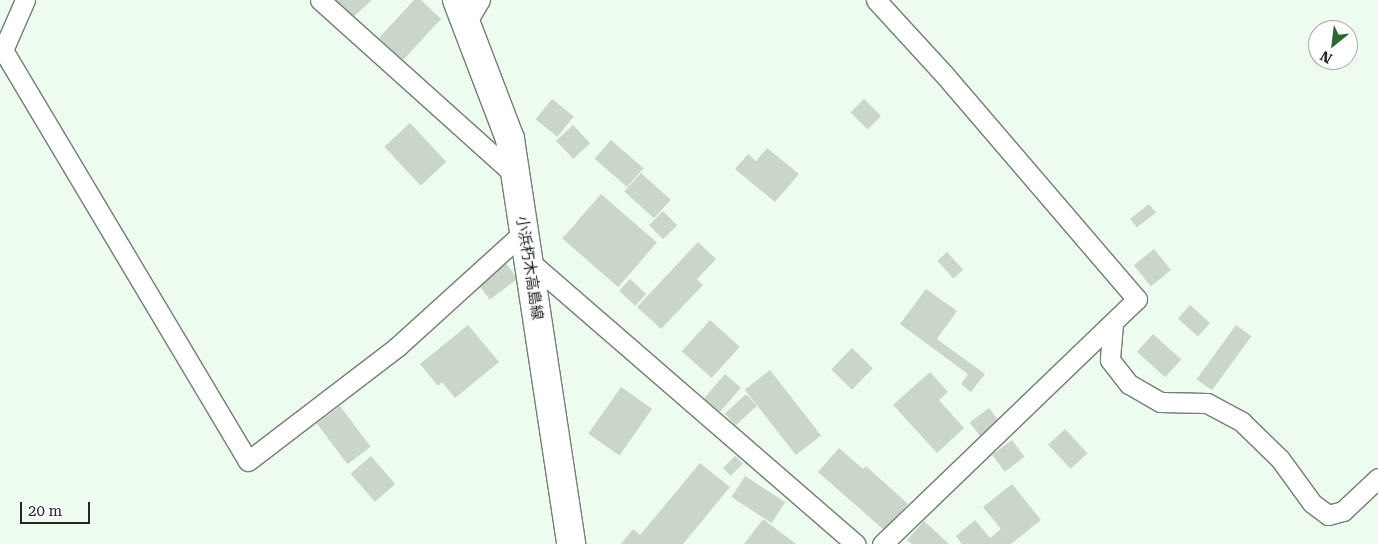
<!DOCTYPE html>
<meta charset="utf-8">
<style>
body{margin:0}
#map{position:relative;width:1378px;height:544px;overflow:hidden;background:#eefbef;font-family:"Roboto Serif","Noto Sans JP",serif}
div>[style]{position:absolute}
.building>*{inset:0;background:#cad6ca;transform-origin:0 0}
.roads{filter:drop-shadow(1px 0 #737e74) drop-shadow(-1px 0 #737e74) drop-shadow(0 1px #737e74) drop-shadow(0 -1px #737e74)}
.minor>*{height:19px;margin:-9.5px;padding:0 9.5px;transform-origin:9.5px;border-radius:9.5px;background:#fff}
.primary>*{height:28px;margin:-14px;padding:0 14px;transform-origin:14px;border-radius:14px;background:#fff}
span{translate:-50% -50%;white-space:nowrap;text-align:center;line-height:1.15;-webkit-text-stroke:5px #fff;paint-order:stroke}
.street-label{font-size:15px;color:#222723}
.north{position:absolute;left:1308px;top:20px;width:50px;height:50px;box-sizing:border-box;background:#fff;border:1px solid #a7a9a7;border-radius:50%;rotate:209deg;font-size:14px;font-weight:700;line-height:20px;text-align:center;color:#222723}
.north::after{content:'';display:block;margin:auto;width:18px;height:22px;background:#286831;clip-path:polygon(50% 0,100% 100%,50% 72%,0 100%)}
.scale{position:absolute;left:20px;top:502px;width:70px;height:22px;box-sizing:border-box;border:2px solid #222723;border-top:0;padding-left:6px;font-size:15px;line-height:18px;white-space:nowrap;color:#222723;-webkit-text-stroke:4px #fff;paint-order:stroke}
</style>
<div id="map">
<div class="building">
<i style="clip-path:polygon(335px 0,372px 0,352px 18px)"></i>
<i style="clip-path:polygon(414px 0,421px 0,441px 19px,403px 60px,379px 38px)"></i>
<i style="left:552px;top:99px;width:28px;height:26px;rotate:39deg"></i>
<i style="left:864px;top:99px;width:24px;height:19px;rotate:45deg"></i>
<i style="left:410px;top:123px;width:53px;height:35px;rotate:47deg"></i>
<i style="left:573px;top:125px;width:25px;height:23px;rotate:47deg"></i>
<i style="left:611px;top:140px;width:43px;height:25px;rotate:41deg"></i>
<i style="clip-path:polygon(767px 148px,799px 174px,775px 202px,735px 169px,748px 154px,756px 161px)"></i>
<i style="left:641px;top:173px;width:40px;height:25px;rotate:42deg"></i>
<i style="left:601px;top:194px;width:74px;height:59px;rotate:41deg"></i>
<i style="left:1149px;top:204px;width:11px;height:24px;rotate:52deg"></i>
<i style="left:663px;top:211px;width:20px;height:20px;rotate:45deg"></i>
<i style="clip-path:polygon(698px 242px,716px 259px,697px 279px,703px 285px,661px 329px,637px 307px)"></i>
<i style="left:1154px;top:249px;width:27px;height:26px;rotate:51deg"></i>
<i style="left:947px;top:252px;width:24px;height:13px;rotate:48deg"></i>
<i style="left:505px;top:262px;width:21px;height:35px;rotate:53deg"></i>
<i style="left:630px;top:279px;width:22px;height:16px;rotate:43deg"></i>
<i style="clip-path:polygon(926px 289px,957px 311px,937px 339px,985px 374px,971px 392px,961px 384px,968px 374px,900px 324px)"></i>
<i style="left:1190px;top:305px;width:27px;height:18px;rotate:42deg"></i>
<i style="left:710px;top:320px;width:40px;height:42px;rotate:42deg"></i>
<i style="clip-path:polygon(468px 325px,499px 362px,455px 398px,442px 382px,438px 386px,420px 364px)"></i>
<i style="left:1236px;top:325px;width:19px;height:67px;rotate:36deg"></i>
<i style="left:1153px;top:334px;width:38px;height:24px;rotate:42deg"></i>
<i style="left:852px;top:348px;width:29px;height:30px;rotate:44deg"></i>
<i style="left:770px;top:370px;width:83px;height:32px;rotate:52deg"></i>
<i style="clip-path:polygon(930px 372px,948px 392px,939px 400px,964px 428px,937px 453px,893px 405px)"></i>
<i style="left:725px;top:374px;width:21px;height:32px;rotate:41deg"></i>
<i style="left:621px;top:387px;width:38px;height:57px;rotate:35deg"></i>
<i style="left:746px;top:394px;width:16px;height:29px;rotate:47deg"></i>
<i style="left:340px;top:406px;width:51px;height:29px;rotate:53deg"></i>
<i style="left:989px;top:408px;width:21px;height:24px;rotate:53deg"></i>
<i style="left:1065px;top:429px;width:33px;height:23px;rotate:47deg"></i>
<i style="left:1012px;top:440px;width:21px;height:25px;rotate:53deg"></i>
<i style="clip-path:polygon(839px 448px,863px 469px,866px 466px,908px 504px,884px 530px,818px 472px)"></i>
<i style="left:371px;top:456px;width:37px;height:27px;rotate:49deg"></i>
<i style="left:735px;top:456px;width:11px;height:17px;rotate:45deg"></i>
<i style="clip-path:polygon(700px 463px,730px 487px,683px 544px,621px 544px,633px 529px,640px 535px)"></i>
<i style="left:745px;top:476px;width:48px;height:25px;rotate:33deg"></i>
<i style="clip-path:polygon(1012px 484px,1041px 520px,1011px 544px,962px 544px,956px 536px,975px 520px,990px 538px,1001px 529px,983px 507px)"></i>
<i style="clip-path:polygon(763px 519px,796px 544px,744px 544px)"></i>
<i style="clip-path:polygon(924px 521px,949px 544px,912px 544px,907px 540px)"></i>
</div>
<div class="roads">
<div class="minor">
<i style="left:25px;top:0;width:55px;rotate:113.7deg"></i>
<i style="left:3px;top:50px;width:478px;rotate:59.2deg"></i>
<i style="left:248px;top:461px;width:188px;rotate:-37.4deg"></i>
<i style="left:397px;top:347px;width:171px;rotate:-42.2deg"></i>
<i style="left:320px;top:0;width:261px;rotate:41.9deg"></i>
<i style="left:876px;top:0;width:99px;rotate:47.5deg"></i>
<i style="left:943px;top:73px;width:298px;rotate:49.4deg"></i>
<i style="left:1137px;top:299px;width:354px;rotate:136.1deg"></i>
<i style="left:466px;top:23px;width:27px;rotate:-59deg"></i>
<i style="left:529px;top:261px;width:432px;rotate:40.9deg"></i>
<i style="left:1113px;top:324px;width:36px;rotate:95deg"></i>
<i style="left:1110px;top:360px;width:31px;rotate:52deg"></i>
<i style="left:1129px;top:384px;width:36px;rotate:30deg"></i>
<i style="left:1160px;top:402px;width:47px;rotate:1.2deg"></i>
<i style="left:1207px;top:403px;width:40px;rotate:28deg"></i>
<i style="left:1242px;top:422px;width:53px;rotate:44.2deg"></i>
<i style="left:1280px;top:459px;width:54px;rotate:54deg"></i>
<i style="left:1312px;top:503px;width:20px;rotate:37deg"></i>
<i style="left:1328px;top:515px;width:16px;rotate:-15deg"></i>
<i style="left:1343px;top:511px;width:48px;rotate:-43.3deg"></i>
</div>
<div class="primary">
<i style="left:457px;top:0;width:149px;rotate:69.1deg"></i>
<i style="left:510px;top:139px;width:410px;rotate:81.4deg"></i>
</div>
</div>
<div class="street-label">
<span style="left:529px;top:268px;rotate:81deg">小浜朽木高島線</span>
</div>
<div class="north">N</div>
<div class="scale">20 m</div>
</div>
